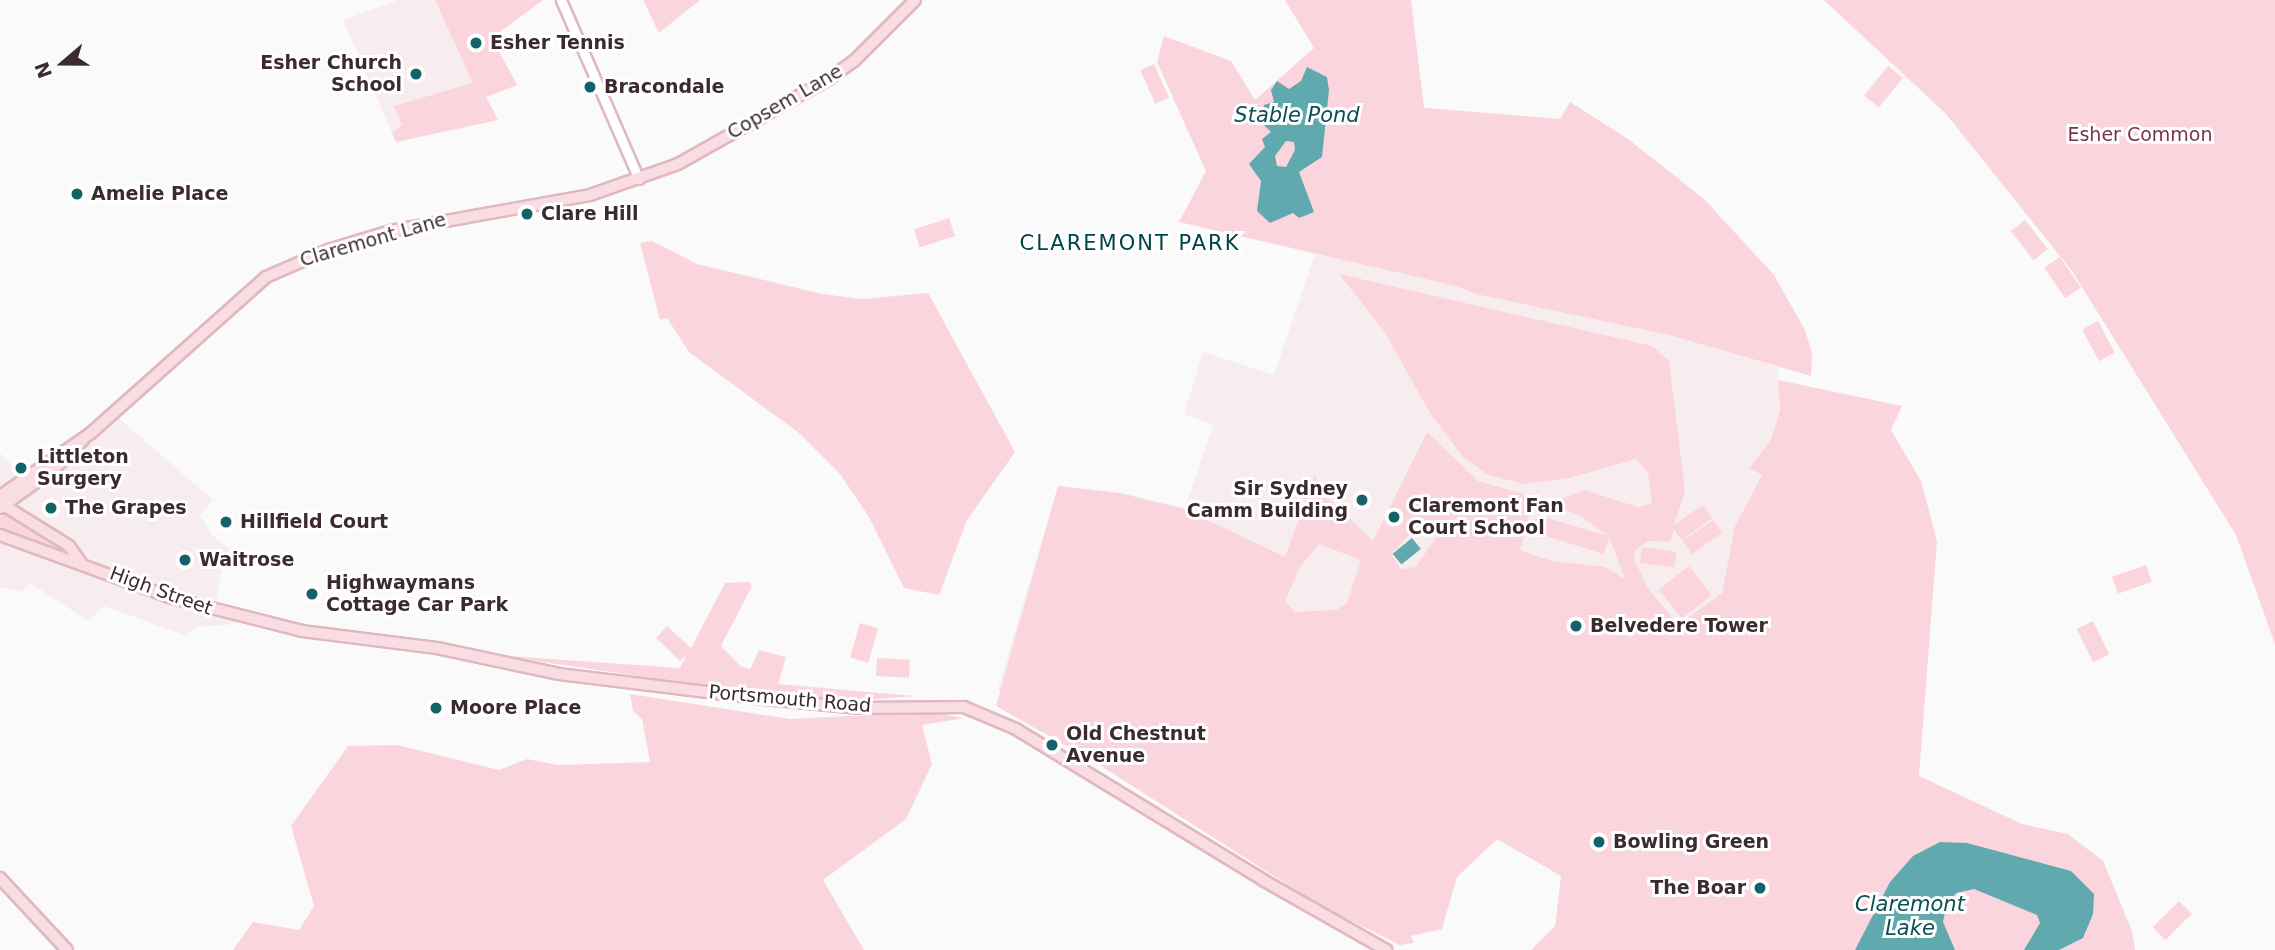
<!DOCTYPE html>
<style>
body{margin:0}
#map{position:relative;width:2275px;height:950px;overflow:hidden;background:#fafafa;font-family:"DejaVu Sans",sans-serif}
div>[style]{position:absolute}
.built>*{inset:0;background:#f7edef}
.green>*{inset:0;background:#fbd5dd;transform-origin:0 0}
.water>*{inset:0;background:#5fa9af;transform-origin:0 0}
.roads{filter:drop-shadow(2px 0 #e0b8c1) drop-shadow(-2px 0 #e0b8c1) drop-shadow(0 2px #e0b8c1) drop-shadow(0 -2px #e0b8c1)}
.tertiary>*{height:9px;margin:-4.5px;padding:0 4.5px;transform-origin:4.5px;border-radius:4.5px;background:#fff}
.primary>*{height:10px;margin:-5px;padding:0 5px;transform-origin:5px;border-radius:5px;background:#fadce3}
.dots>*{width:19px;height:19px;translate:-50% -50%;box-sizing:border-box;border:4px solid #fff;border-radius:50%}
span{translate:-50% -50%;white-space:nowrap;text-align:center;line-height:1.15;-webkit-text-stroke:6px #fff;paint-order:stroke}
.poi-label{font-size:19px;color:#3b2b2f;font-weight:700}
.left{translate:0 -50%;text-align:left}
.right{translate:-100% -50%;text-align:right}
.street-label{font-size:19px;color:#3b2b2f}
.park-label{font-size:19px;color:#7b324a}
.water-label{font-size:21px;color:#0c4f54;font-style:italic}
.neighbourhood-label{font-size:21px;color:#004347;letter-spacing:2px}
.north{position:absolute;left:28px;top:28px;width:70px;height:70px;-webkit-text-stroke:5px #fff;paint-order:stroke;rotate:250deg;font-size:19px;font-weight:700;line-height:28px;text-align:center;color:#3b2b2f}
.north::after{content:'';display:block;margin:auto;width:24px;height:32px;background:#3b2b2f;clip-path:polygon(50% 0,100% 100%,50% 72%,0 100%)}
</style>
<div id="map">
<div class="built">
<i style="clip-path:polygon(398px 0,435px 0,481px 98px,498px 120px,396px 142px,343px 20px)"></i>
<i style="clip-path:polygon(1375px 104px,1560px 119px,1665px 334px,1778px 367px,1780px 410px,1771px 440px,1749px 468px,1762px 475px,1735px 526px,1722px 593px,1663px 637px,1643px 614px,1319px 905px,998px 689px,1058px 486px,1120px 493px,1185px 508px,1213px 425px,1184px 414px,1203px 352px,1274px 375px,1315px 254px,1342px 259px)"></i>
<i style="clip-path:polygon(108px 409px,213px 500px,200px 515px,213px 536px,230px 549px,223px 558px,216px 603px,227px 607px,237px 624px,197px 627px,184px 635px,104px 606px,88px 621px,30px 583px,22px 592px,0 587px,0 453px,20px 475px,81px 434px)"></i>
</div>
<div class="green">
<i style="clip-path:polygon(435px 0,543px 0,492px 38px,517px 85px,486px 97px,498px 120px,396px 142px,392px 133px,402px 125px,394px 106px,473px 83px)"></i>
<i style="clip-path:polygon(643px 0,700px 0,659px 33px)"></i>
<i style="clip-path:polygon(1285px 0,1411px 0,1424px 108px,1560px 119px,1570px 102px,1628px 139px,1704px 199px,1774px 275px,1805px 330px,1812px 353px,1811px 376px,1665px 334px,1476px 294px,1456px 286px,1179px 222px,1206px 171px,1157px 62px,1164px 36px,1231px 61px,1255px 100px,1314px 48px)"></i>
<i style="clip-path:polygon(1824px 0,2275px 0,2275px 644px,2236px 535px,2072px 271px,1946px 114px)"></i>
<i style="left:1154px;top:64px;width:37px;height:15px;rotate:66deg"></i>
<i style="left:1888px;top:66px;width:19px;height:38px;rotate:39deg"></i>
<i style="left:949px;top:218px;width:19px;height:37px;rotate:72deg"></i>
<i style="left:2025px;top:220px;width:37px;height:18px;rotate:52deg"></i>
<i style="clip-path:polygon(652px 241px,697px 264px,822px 294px,862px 299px,928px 293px,1015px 452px,967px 520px,939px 595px,904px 588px,869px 517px,840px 474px,799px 433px,689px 352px,667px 318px,660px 320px,640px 243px)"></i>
<i style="left:2060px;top:257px;width:37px;height:19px;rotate:56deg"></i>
<i style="clip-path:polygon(evenodd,1339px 274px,1652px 346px,1669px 361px,1685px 491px,1674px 525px,1703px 505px,1712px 518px,1682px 540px,1674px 529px,1670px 542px,1648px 541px,1635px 551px,1634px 559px,1648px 588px,1678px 625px,1722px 593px,1735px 526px,1762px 475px,1749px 468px,1771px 440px,1780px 410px,1778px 380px,1902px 406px,1891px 430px,1921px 481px,1937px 541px,1919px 776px,2022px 824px,2068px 834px,2103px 861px,2132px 931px,2135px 950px,1531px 950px,1555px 926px,1561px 876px,1497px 839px,1457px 877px,1442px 929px,1411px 936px,1414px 943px,1400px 945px,1319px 905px,1098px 764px,996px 706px,1058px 486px,1120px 493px,1184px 509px,1285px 557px,1315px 475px,1323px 493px,1373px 541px,1427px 432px,1478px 481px,1534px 497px,1520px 550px,1552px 561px,1605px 567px,1625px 579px,1609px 537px,1604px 554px,1532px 532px,1537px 515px,1608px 536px,1581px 516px,1549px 504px,1584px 490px,1638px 507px,1652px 504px,1648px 473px,1636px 459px,1569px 478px,1525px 484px,1488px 475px,1463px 457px,1430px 413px,1384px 331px,1339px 274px,1417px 527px,1442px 528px,1416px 567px,1401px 569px,1391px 554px,1417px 527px,1339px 274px,1319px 544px,1361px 560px,1347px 603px,1336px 610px,1295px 612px,1285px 601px,1300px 567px,1319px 544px)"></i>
<i style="left:2098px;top:321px;width:36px;height:18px;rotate:62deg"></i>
<i style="clip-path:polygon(7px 513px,68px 551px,68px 553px,0 529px,0 517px)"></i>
<i style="left:1713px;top:520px;width:16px;height:37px;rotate:55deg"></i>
<i style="left:1642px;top:547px;width:35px;height:16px;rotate:8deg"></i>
<i style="left:2146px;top:565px;width:18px;height:36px;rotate:71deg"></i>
<i style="left:1689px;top:566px;width:37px;height:38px;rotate:52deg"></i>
<i style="clip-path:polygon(749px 582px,752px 586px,721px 646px,740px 666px,750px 669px,759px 650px,786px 657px,778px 684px,915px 696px,852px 701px,776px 696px,495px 655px,680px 668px,686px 656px,680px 661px,656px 638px,667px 626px,691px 648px,725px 583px)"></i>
<i style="left:2093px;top:621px;width:37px;height:18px;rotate:64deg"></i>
<i style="left:860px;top:623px;width:19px;height:36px;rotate:16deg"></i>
<i style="left:877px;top:658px;width:33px;height:18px;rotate:3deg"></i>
<i style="clip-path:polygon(630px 694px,790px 719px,930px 712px,964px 718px,922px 725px,932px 764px,906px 819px,823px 880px,864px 950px,233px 950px,253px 922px,299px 930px,314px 906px,291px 826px,348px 746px,397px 745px,499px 770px,527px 759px,558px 765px,650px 762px,642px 719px,633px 711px)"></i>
<i style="left:2179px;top:901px;width:18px;height:37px;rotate:45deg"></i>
</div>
<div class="water">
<i style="clip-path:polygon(evenodd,1307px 67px,1327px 77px,1329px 90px,1322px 157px,1299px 172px,1314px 212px,1299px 218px,1293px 213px,1270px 223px,1257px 211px,1261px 181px,1249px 164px,1265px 147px,1262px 139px,1271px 132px,1259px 120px,1264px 105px,1274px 102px,1271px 90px,1277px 81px,1289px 89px,1301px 81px,1307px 67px,1286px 141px,1294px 142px,1295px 150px,1286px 167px,1277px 166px,1275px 156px,1286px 141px)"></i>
<i style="left:1412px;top:538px;width:14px;height:25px;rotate:51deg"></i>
<i style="clip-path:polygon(1940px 842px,1967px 843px,2071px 871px,2094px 894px,2093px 914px,2083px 938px,2059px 950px,2024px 950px,2040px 923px,2037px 915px,1974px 889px,1956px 893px,1946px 907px,1943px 922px,1955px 950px,1855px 950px,1890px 882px,1913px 856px)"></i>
</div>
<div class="roads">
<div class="tertiary">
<i style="left:561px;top:0;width:195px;rotate:66.5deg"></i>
</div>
<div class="primary">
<i style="left:0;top:496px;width:111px;rotate:-34.7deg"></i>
<i style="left:91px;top:433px;width:234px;rotate:-41.7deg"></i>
<i style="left:266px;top:277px;width:68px;rotate:-23.5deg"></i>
<i style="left:328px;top:250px;width:65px;rotate:-17deg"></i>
<i style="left:390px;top:231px;width:203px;rotate:-10.2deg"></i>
<i style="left:590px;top:195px;width:93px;rotate:-19.4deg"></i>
<i style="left:678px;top:164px;width:173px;rotate:-29.4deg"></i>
<i style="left:829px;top:79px;width:31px;rotate:-36deg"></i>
<i style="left:854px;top:61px;width:86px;rotate:-45deg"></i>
<i style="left:0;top:503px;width:81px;rotate:31.9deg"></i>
<i style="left:69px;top:546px;width:19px;rotate:54deg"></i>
<i style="left:0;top:508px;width:65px;rotate:-35.6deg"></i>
<i style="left:53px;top:470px;width:42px;rotate:-45deg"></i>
<i style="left:0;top:535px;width:183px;rotate:20.1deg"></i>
<i style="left:172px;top:598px;width:134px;rotate:14.2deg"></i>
<i style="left:302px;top:631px;width:136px;rotate:7.2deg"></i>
<i style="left:437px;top:648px;width:125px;rotate:12deg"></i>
<i style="left:559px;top:674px;width:218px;rotate:6.9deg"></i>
<i style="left:775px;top:700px;width:84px;rotate:5.4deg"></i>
<i style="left:859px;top:708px;width:105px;rotate:-0.5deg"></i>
<i style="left:964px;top:707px;width:56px;rotate:22.9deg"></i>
<i style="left:1016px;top:729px;width:289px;rotate:31.4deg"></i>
<i style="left:1263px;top:880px;width:142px;rotate:29.6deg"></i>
<i style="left:0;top:878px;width:98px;rotate:47.1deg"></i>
</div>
</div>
<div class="dots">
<i style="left:476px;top:43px;background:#126268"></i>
<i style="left:416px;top:74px;background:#126268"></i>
<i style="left:590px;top:87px;background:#126268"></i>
<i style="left:77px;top:194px;background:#126268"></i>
<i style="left:527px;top:214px;background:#126268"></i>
<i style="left:21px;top:468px;background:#126268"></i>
<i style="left:1362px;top:500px;background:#126268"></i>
<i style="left:51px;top:508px;background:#126268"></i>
<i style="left:1394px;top:517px;background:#126268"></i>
<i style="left:226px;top:522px;background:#126268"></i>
<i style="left:185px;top:560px;background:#126268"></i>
<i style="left:312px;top:594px;background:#126268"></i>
<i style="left:1576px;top:626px;background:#126268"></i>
<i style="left:436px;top:708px;background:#126268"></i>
<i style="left:1052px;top:745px;background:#126268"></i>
<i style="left:1599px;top:842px;background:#126268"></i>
<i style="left:1760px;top:888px;background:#126268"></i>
</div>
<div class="poi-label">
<span class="left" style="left:490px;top:43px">Esher Tennis</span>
<span class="right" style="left:402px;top:74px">Esher Church<br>School</span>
<span class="left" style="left:604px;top:87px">Bracondale</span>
<span class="left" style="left:91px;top:194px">Amelie Place</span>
<span class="left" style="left:541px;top:214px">Clare Hill</span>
<span class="left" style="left:37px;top:468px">Littleton<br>Surgery</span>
<span class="right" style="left:1348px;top:500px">Sir Sydney<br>Camm Building</span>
<span class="left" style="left:1408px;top:517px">Claremont Fan<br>Court School</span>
<span class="left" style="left:65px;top:508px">The Grapes</span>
<span class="left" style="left:240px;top:522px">Hillfield Court</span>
<span class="left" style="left:199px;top:560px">Waitrose</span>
<span class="left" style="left:326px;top:594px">Highwaymans<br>Cottage Car Park</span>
<span class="left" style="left:1590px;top:626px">Belvedere Tower</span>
<span class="left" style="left:450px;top:708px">Moore Place</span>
<span class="left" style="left:1066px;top:745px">Old Chestnut<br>Avenue</span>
<span class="left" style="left:1613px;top:842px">Bowling Green</span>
<span class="right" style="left:1746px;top:888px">The Boar</span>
</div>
<div class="street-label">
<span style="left:785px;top:102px;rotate:-30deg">Copsem Lane</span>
<span style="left:373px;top:240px;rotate:-16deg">Claremont Lane</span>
<span style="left:161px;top:591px;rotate:20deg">High Street</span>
<span style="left:790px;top:699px;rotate:5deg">Portsmouth Road</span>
</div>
<div class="park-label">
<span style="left:2140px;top:135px">Esher Common</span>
</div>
<div class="water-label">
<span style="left:1297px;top:115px">Stable Pond</span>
<span style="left:1910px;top:916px">Claremont<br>Lake</span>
</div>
<div class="neighbourhood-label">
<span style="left:1130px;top:243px">CLAREMONT PARK</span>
</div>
<div class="north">N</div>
</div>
